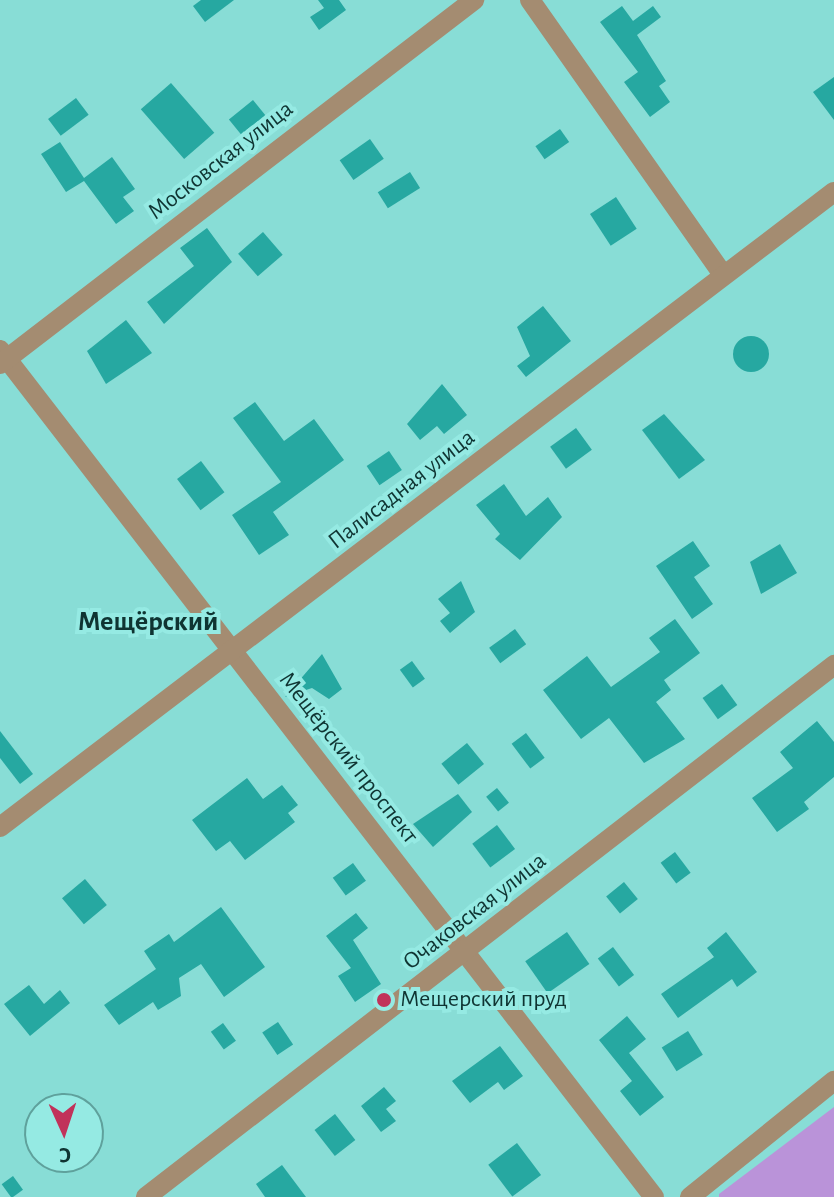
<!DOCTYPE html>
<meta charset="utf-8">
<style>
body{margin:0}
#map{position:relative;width:834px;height:1197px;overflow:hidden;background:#88ddd6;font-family:"Alegreya Sans",sans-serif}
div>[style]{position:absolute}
.water>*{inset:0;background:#ba93d9}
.building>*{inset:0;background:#26a8a1;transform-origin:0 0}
.round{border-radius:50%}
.minor>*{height:20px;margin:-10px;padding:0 10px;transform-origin:10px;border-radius:10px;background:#a48c71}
.dots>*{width:22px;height:22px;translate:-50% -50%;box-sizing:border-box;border:4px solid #95eae3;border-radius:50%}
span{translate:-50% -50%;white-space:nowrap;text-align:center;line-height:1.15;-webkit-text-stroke:8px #95eae3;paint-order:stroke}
.street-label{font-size:24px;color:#0f3432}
.poi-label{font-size:24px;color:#0f3432}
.left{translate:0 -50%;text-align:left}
.quarter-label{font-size:28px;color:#0f3432;font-weight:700}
.north{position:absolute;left:24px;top:1093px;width:80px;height:80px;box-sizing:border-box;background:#95eae3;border:2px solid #5fa19c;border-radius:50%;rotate:177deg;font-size:22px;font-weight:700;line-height:32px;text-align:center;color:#0f3432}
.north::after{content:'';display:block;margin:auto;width:28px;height:36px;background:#c1325a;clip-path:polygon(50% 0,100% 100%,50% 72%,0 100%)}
</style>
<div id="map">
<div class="water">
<i style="clip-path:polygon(834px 1107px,834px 1197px,719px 1197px,719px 1194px)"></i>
</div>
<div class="building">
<i style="clip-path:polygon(201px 0,234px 0,205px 22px,193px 6px)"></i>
<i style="clip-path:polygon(318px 0,339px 0,346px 10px,319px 30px,310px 17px,324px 8px)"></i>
<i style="clip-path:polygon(622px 6px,633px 21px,653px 6px,661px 17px,637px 35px,666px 81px,659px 86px,670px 102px,650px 117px,624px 82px,638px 72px,600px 22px)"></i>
<i style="clip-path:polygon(834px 77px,834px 120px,813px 92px)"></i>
<i style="left:171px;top:83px;width:66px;height:40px;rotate:49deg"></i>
<i style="left:76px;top:98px;width:21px;height:35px;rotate:53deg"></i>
<i style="left:253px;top:100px;width:22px;height:31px;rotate:51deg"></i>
<i style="left:560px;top:129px;width:16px;height:30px;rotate:55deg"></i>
<i style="left:370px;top:139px;width:24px;height:37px;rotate:55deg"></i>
<i style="clip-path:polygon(60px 142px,84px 178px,112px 157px,135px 189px,123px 197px,134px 211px,116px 224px,84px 181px,66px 192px,41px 154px)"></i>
<i style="left:410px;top:172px;width:19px;height:38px;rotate:58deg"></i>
<i style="left:616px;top:197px;width:38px;height:31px;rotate:57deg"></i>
<i style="clip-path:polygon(207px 228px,232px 262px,164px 324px,147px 302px,194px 266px,180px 248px)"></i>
<i style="left:263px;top:232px;width:30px;height:33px;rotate:49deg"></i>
<i style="clip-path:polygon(543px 306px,571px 341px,526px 377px,517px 366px,530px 356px,517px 327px)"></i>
<i style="clip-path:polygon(126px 320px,152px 353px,106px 384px,87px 351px)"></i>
<i class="round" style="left:733px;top:336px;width:36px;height:36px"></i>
<i style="clip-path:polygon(442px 384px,467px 415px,444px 434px,437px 426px,420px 440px,407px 424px)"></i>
<i style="clip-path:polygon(255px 402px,284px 441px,314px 419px,344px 460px,273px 512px,289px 535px,259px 555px,232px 515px,281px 482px,233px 418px)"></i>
<i style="clip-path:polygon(664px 414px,705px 460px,679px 479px,642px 430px)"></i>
<i style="left:576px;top:428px;width:27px;height:32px;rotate:54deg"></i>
<i style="left:389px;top:451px;width:23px;height:27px;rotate:56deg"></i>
<i style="left:201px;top:461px;width:39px;height:30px;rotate:53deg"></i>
<i style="clip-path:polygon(504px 484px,526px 516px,548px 497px,562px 517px,520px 560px,495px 539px,500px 534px,476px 505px)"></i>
<i style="clip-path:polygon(693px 541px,710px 566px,694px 577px,713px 604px,692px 619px,656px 566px)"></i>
<i style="clip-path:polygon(780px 544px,797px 573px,761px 594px,750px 562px)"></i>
<i style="clip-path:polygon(461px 581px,475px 612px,450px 633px,440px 621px,450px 613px,438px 599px)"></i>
<i style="clip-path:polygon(675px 619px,700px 653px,664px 680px,671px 690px,656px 702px,685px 739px,644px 763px,609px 718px,581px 739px,543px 690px,587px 656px,611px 687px,660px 652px,649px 638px)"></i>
<i style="left:515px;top:629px;width:19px;height:32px;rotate:54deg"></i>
<i style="clip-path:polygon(322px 654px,342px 689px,329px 699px,312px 688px,285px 697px)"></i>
<i style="left:412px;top:661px;width:22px;height:15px;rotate:54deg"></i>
<i style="left:722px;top:684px;width:26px;height:24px;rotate:54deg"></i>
<i style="clip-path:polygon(817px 721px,834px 742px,834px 777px,804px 802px,809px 809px,777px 832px,752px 798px,793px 768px,780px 752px)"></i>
<i style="clip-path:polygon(0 731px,33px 774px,20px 784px,0 758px)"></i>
<i style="left:526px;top:733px;width:31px;height:18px;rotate:53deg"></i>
<i style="left:467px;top:743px;width:27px;height:33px;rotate:51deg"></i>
<i style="clip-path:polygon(247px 778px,263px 799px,282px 785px,298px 805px,288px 813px,295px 822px,245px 860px,230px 841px,216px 851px,192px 820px)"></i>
<i style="left:497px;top:788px;width:19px;height:14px;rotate:51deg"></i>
<i style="clip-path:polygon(458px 794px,472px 812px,433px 847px,413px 824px)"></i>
<i style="left:497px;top:825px;width:30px;height:31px;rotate:53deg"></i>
<i style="left:675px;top:852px;width:26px;height:18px;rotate:53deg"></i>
<i style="left:353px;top:863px;width:22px;height:25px;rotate:54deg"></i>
<i style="left:85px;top:879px;width:34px;height:30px;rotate:50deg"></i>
<i style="left:624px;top:882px;width:22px;height:23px;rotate:51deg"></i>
<i style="clip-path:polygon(221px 907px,265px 967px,224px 997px,201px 964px,179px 978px,181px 996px,158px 1010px,153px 1002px,119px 1025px,104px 1005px,156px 969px,144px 951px,169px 934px,174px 942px)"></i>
<i style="clip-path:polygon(356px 913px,368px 928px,353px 940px,381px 984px,355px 1002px,338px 976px,351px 968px,326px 936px)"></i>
<i style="left:567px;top:932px;width:39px;height:51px;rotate:55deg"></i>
<i style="clip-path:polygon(726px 932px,757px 972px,737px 987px,732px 979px,678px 1018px,661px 994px,714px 957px,707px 948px)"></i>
<i style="left:613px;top:947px;width:35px;height:19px;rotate:53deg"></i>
<i style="clip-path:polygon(29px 985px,44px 1004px,60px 990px,70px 1003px,30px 1036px,4px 1004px)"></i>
<i style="clip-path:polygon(627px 1016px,646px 1039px,629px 1053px,664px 1097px,640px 1116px,620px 1091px,632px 1081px,599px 1040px)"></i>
<i style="left:278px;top:1022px;width:27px;height:19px;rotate:56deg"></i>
<i style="left:223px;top:1023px;width:22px;height:15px;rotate:54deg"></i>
<i style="left:688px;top:1031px;width:28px;height:31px;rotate:58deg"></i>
<i style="clip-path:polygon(500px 1046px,523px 1076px,504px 1090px,498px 1082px,470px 1103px,452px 1081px)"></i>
<i style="clip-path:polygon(384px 1087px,396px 1101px,386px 1109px,396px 1121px,381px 1132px,361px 1106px)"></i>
<i style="left:335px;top:1114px;width:33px;height:26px;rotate:52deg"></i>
<i style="left:517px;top:1143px;width:40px;height:36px;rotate:53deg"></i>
<i style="clip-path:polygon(282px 1165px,306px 1197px,265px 1197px,256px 1184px)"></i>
<i style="left:13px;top:1176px;width:17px;height:14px;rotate:54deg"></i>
</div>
<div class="minor">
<i style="left:530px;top:0;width:334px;rotate:54.9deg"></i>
<i style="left:0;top:350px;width:1070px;rotate:52.33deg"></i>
<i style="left:0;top:364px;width:598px;rotate:-37.52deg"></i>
<i style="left:0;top:827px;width:1048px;rotate:-37.29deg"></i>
<i style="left:146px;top:1197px;width:870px;rotate:-37.71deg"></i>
<i style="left:690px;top:1197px;width:185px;rotate:-38.9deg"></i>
</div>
<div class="dots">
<i style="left:384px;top:1000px;background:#c1325a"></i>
</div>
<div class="street-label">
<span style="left:221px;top:161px;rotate:-38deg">Московская улица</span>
<span style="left:402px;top:490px;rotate:-38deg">Палисадная улица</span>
<span style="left:348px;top:758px;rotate:52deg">Мещёрский проспект</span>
<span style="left:475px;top:912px;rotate:-38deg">Очаковская улица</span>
</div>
<div class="poi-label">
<span class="left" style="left:400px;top:1000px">Мещерский пруд</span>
</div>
<div class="quarter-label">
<span style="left:148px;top:622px">Мещёрский</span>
</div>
<div class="north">С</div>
</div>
